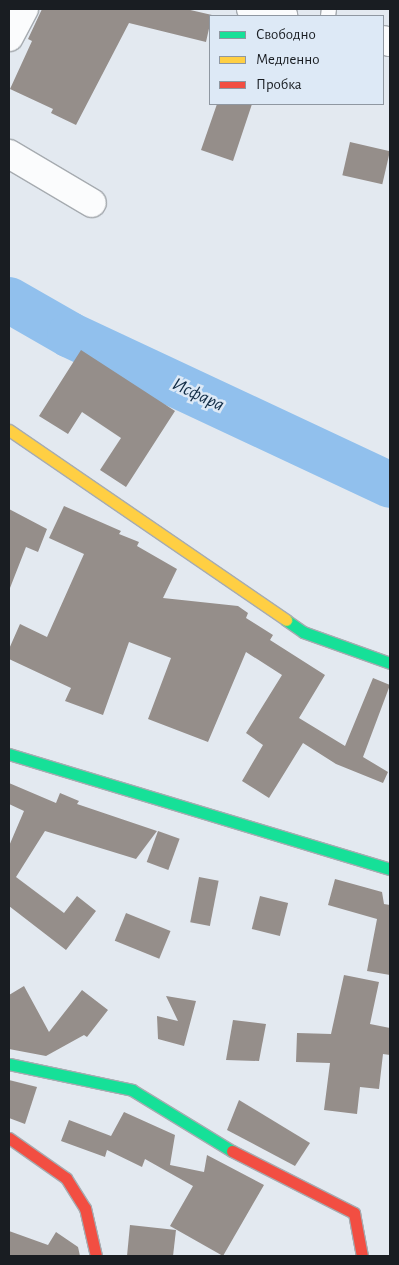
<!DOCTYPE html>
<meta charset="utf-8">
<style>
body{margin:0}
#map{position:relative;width:399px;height:1265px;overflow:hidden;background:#e3e9f0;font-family:"Alegreya Sans",sans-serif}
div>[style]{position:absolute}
.river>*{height:46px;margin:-23px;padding:0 23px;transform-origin:23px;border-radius:23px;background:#91c0ed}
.building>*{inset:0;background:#958e8a;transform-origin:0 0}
.roads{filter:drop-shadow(1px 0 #a6abb0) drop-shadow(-1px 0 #a6abb0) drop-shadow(0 1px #a6abb0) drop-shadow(0 -1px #a6abb0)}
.lane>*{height:14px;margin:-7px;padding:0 7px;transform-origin:7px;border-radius:7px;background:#fbfcfd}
.street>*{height:28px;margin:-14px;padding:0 14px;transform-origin:14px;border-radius:14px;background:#fbfcfd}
.fast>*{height:11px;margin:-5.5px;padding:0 5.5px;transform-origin:5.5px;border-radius:5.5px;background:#16e098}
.slow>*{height:11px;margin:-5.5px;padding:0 5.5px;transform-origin:5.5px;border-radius:5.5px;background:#ffcf43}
.jam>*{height:11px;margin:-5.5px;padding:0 5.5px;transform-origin:5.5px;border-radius:5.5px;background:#f24e42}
span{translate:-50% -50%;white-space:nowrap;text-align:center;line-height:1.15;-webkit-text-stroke:5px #dde9f6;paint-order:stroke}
.water-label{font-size:19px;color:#112c45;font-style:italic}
.frame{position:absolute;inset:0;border:10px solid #191d22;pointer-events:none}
.legend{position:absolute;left:209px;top:15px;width:175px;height:90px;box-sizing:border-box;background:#dde9f6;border:1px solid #8f97a1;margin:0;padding:6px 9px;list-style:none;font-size:15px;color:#191d22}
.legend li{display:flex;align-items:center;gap:10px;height:25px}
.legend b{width:25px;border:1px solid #8f97a1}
</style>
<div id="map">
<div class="river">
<i style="left:9px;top:300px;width:70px;rotate:29.8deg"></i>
<i style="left:70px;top:335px;width:353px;rotate:25.1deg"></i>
</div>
<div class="building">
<i style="clip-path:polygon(42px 9px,186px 9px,212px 15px,206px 42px,129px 23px,76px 125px,51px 113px,53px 109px,10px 89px,32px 41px,28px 39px)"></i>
<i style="clip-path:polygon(217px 104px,252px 104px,233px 161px,201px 150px)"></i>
<i style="left:350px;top:142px;width:41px;height:34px;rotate:13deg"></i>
<i style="clip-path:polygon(81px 350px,175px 411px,126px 487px,100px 470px,121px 438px,82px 412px,68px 434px,39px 416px)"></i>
<i style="clip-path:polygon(64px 506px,121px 531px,119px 534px,139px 542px,137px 546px,177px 569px,163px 598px,238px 606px,248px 613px,246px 618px,273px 635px,270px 640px,325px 675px,299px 718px,345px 746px,373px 678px,390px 685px,363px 757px,388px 772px,383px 783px,336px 764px,303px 743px,269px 798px,242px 781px,263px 745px,246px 733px,282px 675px,246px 652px,208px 742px,148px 719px,171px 658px,129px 642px,103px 715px,65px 701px,71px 688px,9px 659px,9px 649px,20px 624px,47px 637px,84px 554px,49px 538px)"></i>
<i style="clip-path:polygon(9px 509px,47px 529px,38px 552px,26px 547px,10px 588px)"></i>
<i style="clip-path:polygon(9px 783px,56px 803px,60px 793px,79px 801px,77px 804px,157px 831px,136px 859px,45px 831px,16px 877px,64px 913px,77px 896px,96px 911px,66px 950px,9px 906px,9px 846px,24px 811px,9px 804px)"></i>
<i style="left:158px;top:831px;width:23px;height:33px;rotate:20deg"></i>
<i style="left:199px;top:877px;width:20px;height:46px;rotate:11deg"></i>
<i style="clip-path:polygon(335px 879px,382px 892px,384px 904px,390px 905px,390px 975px,367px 971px,377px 919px,328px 905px)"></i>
<i style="left:260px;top:896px;width:29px;height:34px;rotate:14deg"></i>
<i style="left:126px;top:913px;width:48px;height:30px;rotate:22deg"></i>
<i style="clip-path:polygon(344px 975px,379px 982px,370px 1024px,390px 1028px,390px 1055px,383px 1054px,379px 1089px,360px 1087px,357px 1114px,324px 1110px,330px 1063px,296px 1062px,297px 1033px,331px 1034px)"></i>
<i style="clip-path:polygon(24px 986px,49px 1032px,82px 990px,108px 1010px,87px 1037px,84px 1035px,46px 1056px,9px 1049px,9px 995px)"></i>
<i style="clip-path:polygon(166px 996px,196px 1001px,184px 1046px,158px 1039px,157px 1016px,178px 1021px)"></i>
<i style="clip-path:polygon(233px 1020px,266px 1024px,259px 1061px,226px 1060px)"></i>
<i style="clip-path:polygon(9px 1080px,37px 1087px,25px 1124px,9px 1118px)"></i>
<i style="clip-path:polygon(239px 1100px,310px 1143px,295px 1166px,227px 1130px)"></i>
<i style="clip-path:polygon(124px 1112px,175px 1135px,170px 1165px,204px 1172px,207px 1155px,264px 1185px,223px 1256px,170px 1226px,193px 1186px,145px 1159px,142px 1167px,107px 1150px,105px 1157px,61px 1141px,69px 1120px,111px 1136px)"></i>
<i style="clip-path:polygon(130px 1225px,176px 1230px,173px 1256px,127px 1256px)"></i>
<i style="clip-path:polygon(9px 1231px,48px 1245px,56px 1232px,78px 1247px,80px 1256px,9px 1256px)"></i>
</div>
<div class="roads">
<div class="lane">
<i style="left:328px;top:16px;width:7px;rotate:-82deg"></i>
</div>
<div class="street">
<i style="left:251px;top:9px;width:33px;rotate:12deg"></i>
<i style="left:9px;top:37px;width:32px;rotate:-62deg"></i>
<i style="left:383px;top:40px;width:7px;rotate:16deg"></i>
<i style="left:9px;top:154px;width:96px;rotate:30.6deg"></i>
</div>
<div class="fast">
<i style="left:286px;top:620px;width:21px;rotate:35deg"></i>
<i style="left:303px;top:632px;width:92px;rotate:19.6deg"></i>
<i style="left:9px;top:754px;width:398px;rotate:16.8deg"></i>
<i style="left:9px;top:1064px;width:126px;rotate:11.9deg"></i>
<i style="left:132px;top:1090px;width:117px;rotate:31.4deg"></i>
</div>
<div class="slow">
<i style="left:9px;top:430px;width:336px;rotate:34.4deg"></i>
</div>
<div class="jam">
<i style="left:9px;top:1138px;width:70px;rotate:35.1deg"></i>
<i style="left:66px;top:1178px;width:36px;rotate:58deg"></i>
<i style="left:85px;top:1208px;width:49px;rotate:77.1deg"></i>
<i style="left:232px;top:1151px;width:137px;rotate:26.9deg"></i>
<i style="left:354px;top:1213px;width:44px;rotate:79.5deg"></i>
</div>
</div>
<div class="water-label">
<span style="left:198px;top:395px;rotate:25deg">Исфара</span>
</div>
<div class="frame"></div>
<ul class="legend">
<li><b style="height:6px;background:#16e098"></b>Свободно</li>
<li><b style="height:6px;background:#ffcf43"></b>Медленно</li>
<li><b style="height:6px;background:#f24e42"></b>Пробка</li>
</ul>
</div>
